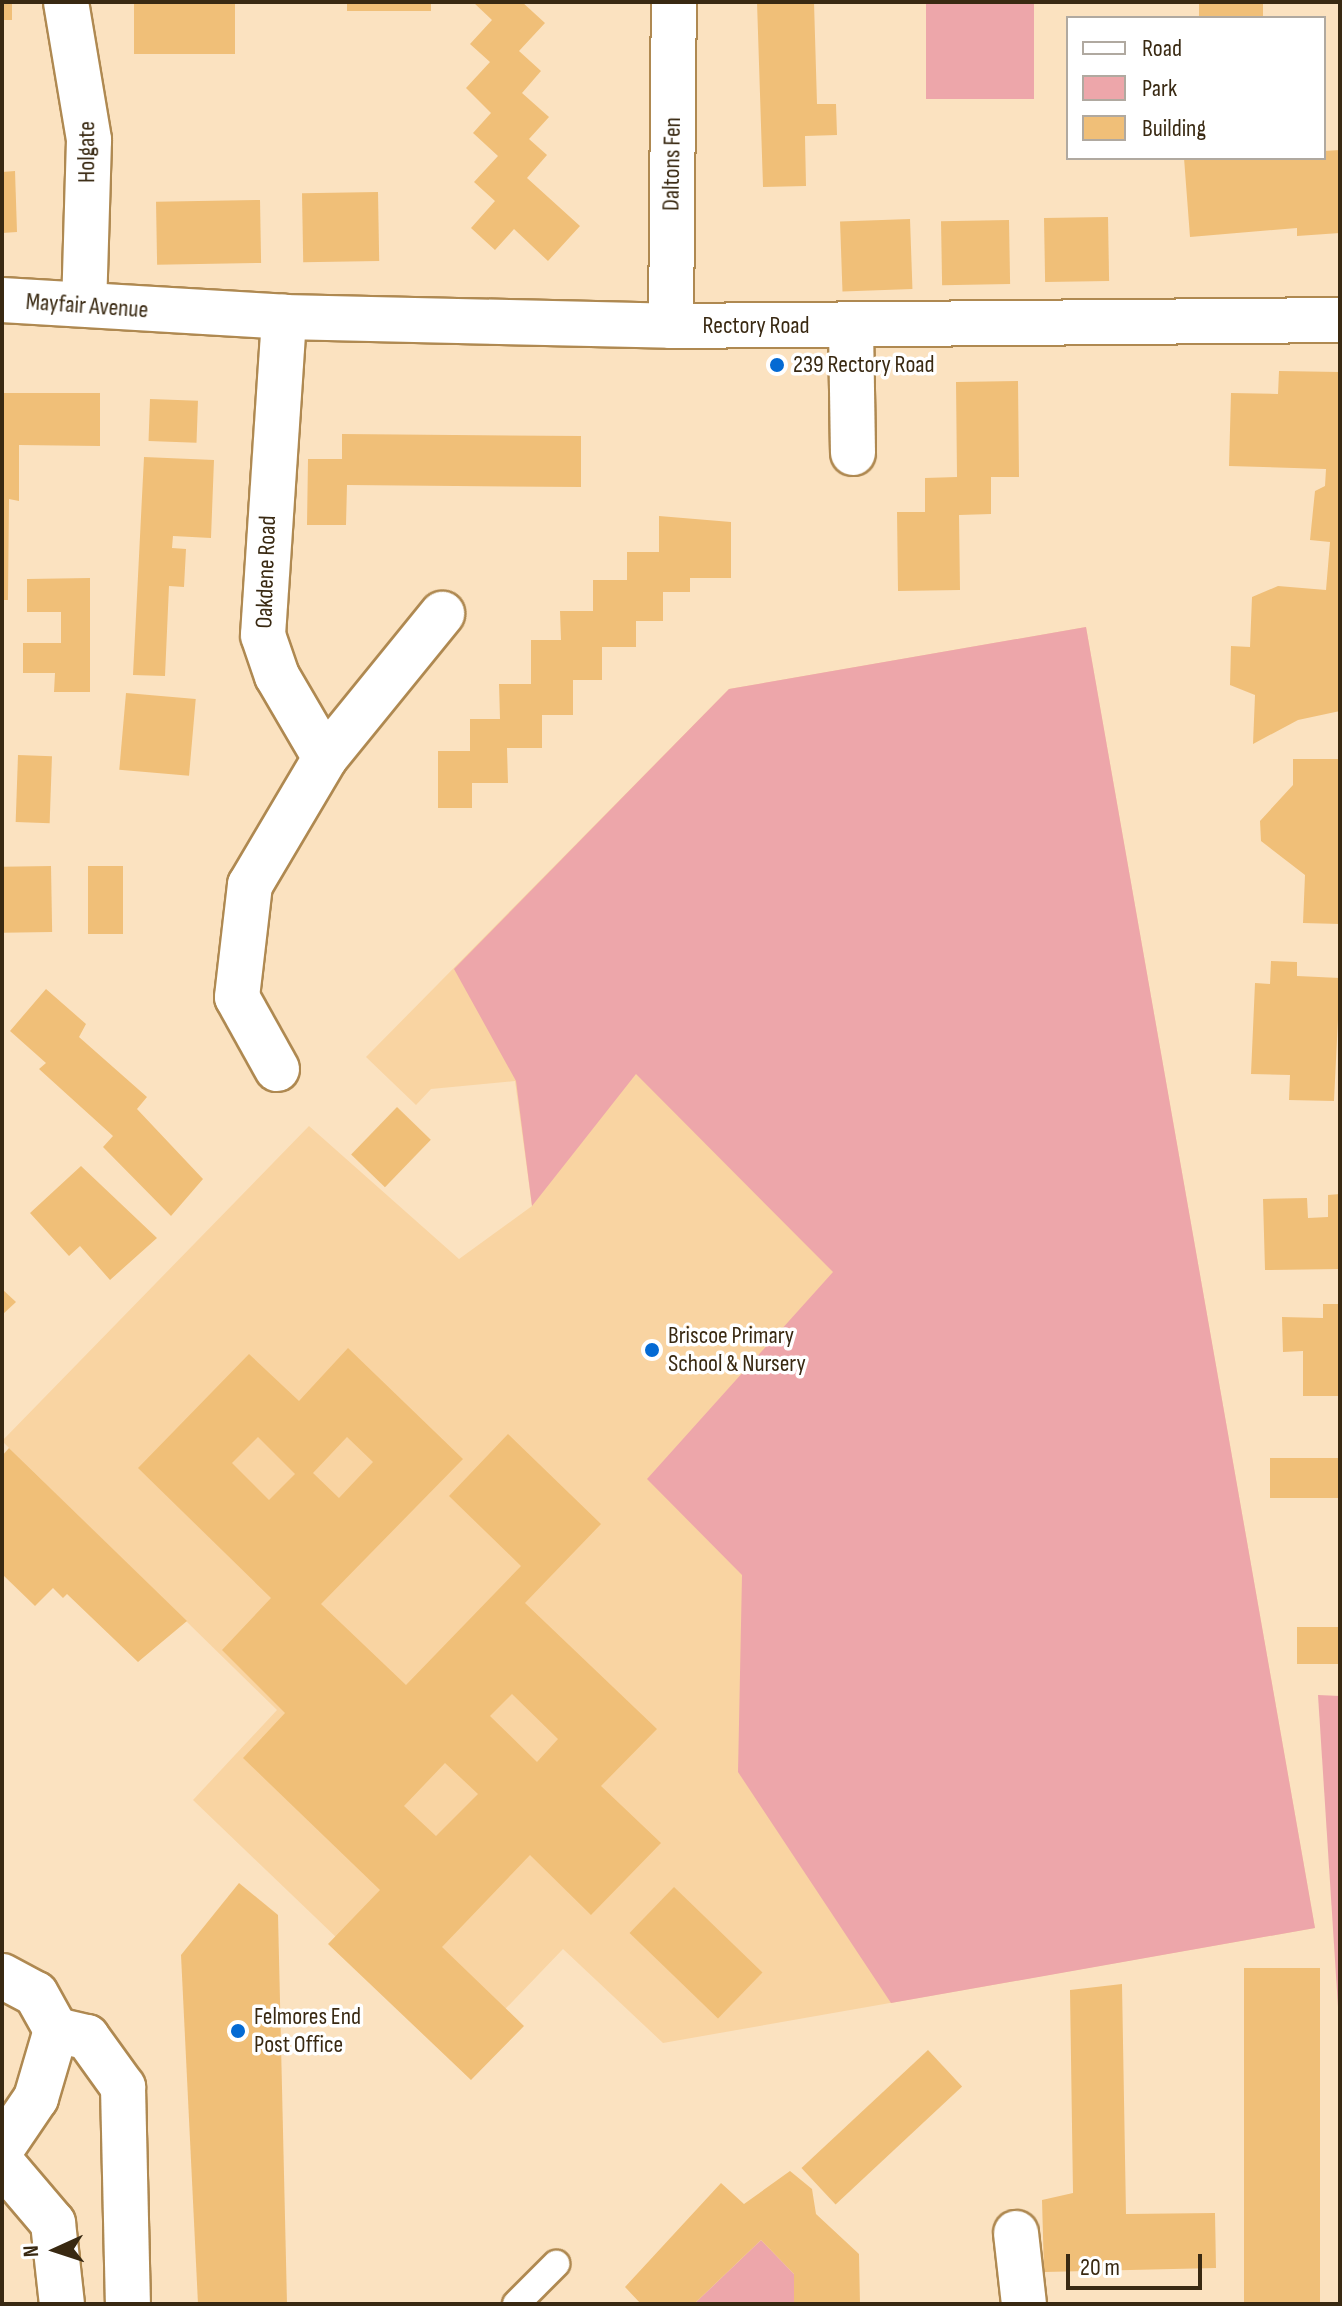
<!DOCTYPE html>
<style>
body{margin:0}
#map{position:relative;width:1342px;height:2306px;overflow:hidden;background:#fbe2c0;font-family:"Sofia Sans Condensed",sans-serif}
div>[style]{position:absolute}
.built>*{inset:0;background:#f9d4a2}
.green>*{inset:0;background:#eda6aa;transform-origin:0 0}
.building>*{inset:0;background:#f0bf78;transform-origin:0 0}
.roads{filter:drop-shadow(2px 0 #af8951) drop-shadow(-2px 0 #af8951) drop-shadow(0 2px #af8951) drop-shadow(0 -2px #af8951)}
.lane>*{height:26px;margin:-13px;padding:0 13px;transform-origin:13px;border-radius:13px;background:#fff}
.street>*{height:44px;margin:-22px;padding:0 22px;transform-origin:22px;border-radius:22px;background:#fff}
.dots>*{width:22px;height:22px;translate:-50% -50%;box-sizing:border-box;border:4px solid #fff;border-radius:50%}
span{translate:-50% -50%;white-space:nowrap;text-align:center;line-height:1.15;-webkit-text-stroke:7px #fff;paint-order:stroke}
.street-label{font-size:24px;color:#392912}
.poi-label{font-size:24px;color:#392912}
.left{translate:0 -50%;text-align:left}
.frame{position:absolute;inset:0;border:4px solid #392912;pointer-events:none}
.legend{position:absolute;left:1066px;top:16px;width:260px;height:144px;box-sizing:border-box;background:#fff;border:2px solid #b0a9a0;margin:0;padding:10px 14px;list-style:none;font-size:24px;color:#392912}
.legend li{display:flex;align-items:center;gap:16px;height:40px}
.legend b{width:40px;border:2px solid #b0a9a0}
.north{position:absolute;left:16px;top:2210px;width:80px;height:80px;-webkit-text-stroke:6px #fff;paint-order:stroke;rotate:267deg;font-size:22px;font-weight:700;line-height:32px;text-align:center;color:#392912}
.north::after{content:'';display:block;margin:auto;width:28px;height:36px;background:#392912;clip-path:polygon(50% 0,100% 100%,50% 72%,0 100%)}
.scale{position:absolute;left:1066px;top:2254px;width:136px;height:36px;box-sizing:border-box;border:4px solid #392912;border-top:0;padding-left:10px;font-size:24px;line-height:28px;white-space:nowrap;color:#392912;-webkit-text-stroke:6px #fff;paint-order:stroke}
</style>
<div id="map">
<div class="built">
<i style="clip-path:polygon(1086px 627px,1315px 1928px,663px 2043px,563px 1949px,460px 2056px,193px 1800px,277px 1710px,2px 1441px,309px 1126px,459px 1259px,532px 1206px,515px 1081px,431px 1089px,416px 1105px,366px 1057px,729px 689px)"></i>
</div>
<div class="green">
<i style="left:926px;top:2px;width:108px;height:97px"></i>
<i style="clip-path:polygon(1086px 627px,1315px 1928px,891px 2003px,738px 1772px,742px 1575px,647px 1479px,833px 1272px,636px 1074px,532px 1206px,516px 1081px,454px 969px,729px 689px)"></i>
<i style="clip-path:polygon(1318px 1695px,1340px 1696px,1340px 2038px)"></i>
<i style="clip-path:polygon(761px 2240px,794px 2274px,794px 2304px,694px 2304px)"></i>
</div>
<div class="building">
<i style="left:2px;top:2px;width:10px;height:18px"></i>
<i style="left:134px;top:2px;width:101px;height:52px"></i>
<i style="left:347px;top:2px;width:84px;height:9px"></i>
<i style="clip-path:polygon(473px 2px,522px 2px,545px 23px,519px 51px,541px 71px,522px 93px,549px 117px,529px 139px,547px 155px,527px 178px,580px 226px,548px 261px,514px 229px,495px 250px,471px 228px,495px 201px,474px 182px,498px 156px,473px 133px,491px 113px,466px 88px,490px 62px,470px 44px,492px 20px)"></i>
<i style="clip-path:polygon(757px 2px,814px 2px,817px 104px,836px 104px,837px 135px,805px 136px,806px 186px,763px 187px)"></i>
<i style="left:1199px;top:2px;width:64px;height:16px"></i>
<i style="clip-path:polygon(1340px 150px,1340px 233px,1297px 236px,1297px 228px,1190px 237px,1184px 158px,1324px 158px,1324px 151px)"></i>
<i style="clip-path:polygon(15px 171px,17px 232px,2px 233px,2px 172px)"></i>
<i style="left:378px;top:192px;width:69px;height:76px;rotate:89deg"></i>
<i style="left:260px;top:200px;width:63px;height:104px;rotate:89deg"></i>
<i style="left:1108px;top:217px;width:64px;height:64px;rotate:89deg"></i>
<i style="left:910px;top:219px;width:70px;height:70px;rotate:88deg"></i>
<i style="left:1009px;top:220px;width:64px;height:68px;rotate:89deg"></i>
<i style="clip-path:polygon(1279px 371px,1340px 372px,1340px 711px,1298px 720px,1253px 744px,1255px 695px,1230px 685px,1231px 646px,1250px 647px,1252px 597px,1278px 586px,1326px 590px,1330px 542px,1310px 540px,1315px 491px,1325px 486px,1326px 469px,1229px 466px,1231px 393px,1278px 394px)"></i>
<i style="clip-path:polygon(1018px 381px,1019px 477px,991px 477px,991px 514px,959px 515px,960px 590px,898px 591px,897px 512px,925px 512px,925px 478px,957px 477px,956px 382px)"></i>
<i style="clip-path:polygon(2px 393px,100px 393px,100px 446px,19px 445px,19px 501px,9px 499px,8px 600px,2px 600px)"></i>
<i style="left:150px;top:399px;width:48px;height:42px;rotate:2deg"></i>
<i style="clip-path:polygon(342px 434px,581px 436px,581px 487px,347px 485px,346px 525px,307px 525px,308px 459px,342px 459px)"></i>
<i style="clip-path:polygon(144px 457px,214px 460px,211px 538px,173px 536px,172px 548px,186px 549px,184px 587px,169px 586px,165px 676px,133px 675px)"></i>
<i style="clip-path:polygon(659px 516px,731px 522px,731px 578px,690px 578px,690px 592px,663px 592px,663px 621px,636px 621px,636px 647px,602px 647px,602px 680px,573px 680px,573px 715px,542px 715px,542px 748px,507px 748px,508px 783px,472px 783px,472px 808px,438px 808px,438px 751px,470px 751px,470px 719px,500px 719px,499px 684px,531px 684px,531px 640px,561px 640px,560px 611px,593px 611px,593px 580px,627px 580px,627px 552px,659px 552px)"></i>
<i style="clip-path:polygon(90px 578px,90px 692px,54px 692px,55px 673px,23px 673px,23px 643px,61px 643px,61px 612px,27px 612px,27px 579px)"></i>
<i style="left:126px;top:693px;width:70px;height:77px;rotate:5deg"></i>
<i style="left:18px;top:755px;width:34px;height:67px;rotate:2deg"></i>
<i style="clip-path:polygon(1293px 759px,1340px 759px,1340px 924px,1303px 923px,1305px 875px,1261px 841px,1260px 821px,1293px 785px)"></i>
<i style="left:51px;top:866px;width:66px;height:49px;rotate:89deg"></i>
<i style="left:88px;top:866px;width:35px;height:68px"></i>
<i style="clip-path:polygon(1271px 961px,1297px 962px,1297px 976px,1340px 978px,1334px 1101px,1289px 1100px,1290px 1075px,1251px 1074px,1255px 983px,1270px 984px)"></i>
<i style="clip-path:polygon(46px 989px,86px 1024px,79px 1037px,147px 1097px,137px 1109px,203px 1179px,171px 1216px,103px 1147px,113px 1136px,39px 1069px,46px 1063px,10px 1031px)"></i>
<i style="left:397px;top:1107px;width:47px;height:66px;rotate:44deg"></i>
<i style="clip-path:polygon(81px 1166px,157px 1238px,110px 1280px,80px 1246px,69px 1256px,30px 1213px)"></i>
<i style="clip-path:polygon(1340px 1194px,1340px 1269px,1265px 1270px,1263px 1199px,1307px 1198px,1308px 1218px,1328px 1217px,1328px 1195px)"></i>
<i style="clip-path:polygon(2px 1289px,16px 1302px,2px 1315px)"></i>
<i style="clip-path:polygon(1323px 1304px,1340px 1304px,1340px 1396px,1303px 1396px,1303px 1351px,1283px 1352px,1282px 1317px,1323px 1318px)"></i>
<i style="clip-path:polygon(evenodd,348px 1348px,463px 1459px,321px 1604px,406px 1685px,521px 1566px,449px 1496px,508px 1434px,601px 1524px,525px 1603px,657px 1729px,601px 1786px,661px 1843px,591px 1915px,530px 1855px,442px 1947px,524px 2026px,471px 2080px,328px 1944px,380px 1890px,243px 1758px,285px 1713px,222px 1650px,271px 1598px,138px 1468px,249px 1354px,299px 1401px,348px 1348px,258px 1437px,295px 1474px,269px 1500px,232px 1463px,258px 1437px,348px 1348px,347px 1437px,373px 1462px,339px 1498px,313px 1473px,347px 1437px,348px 1348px,512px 1694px,558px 1739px,537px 1762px,490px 1716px,512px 1694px,348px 1348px,445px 1763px,478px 1794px,436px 1836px,404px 1806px,445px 1763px)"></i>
<i style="clip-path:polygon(9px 1448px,187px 1621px,138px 1662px,67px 1594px,63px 1598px,53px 1588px,35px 1606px,2px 1574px,2px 1456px)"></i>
<i style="left:1340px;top:1458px;width:40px;height:70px;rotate:90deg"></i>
<i style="left:1340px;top:1627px;width:37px;height:43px;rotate:90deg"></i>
<i style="clip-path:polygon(239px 1883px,278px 1915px,287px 2304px,198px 2304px,181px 1955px)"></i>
<i style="left:674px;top:1887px;width:123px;height:64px;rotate:44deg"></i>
<i style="left:1244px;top:1968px;width:76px;height:336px"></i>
<i style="clip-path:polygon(1122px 1984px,1126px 2214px,1215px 2213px,1216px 2268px,1044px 2272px,1042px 2200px,1073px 2193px,1070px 1990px)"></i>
<i style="left:928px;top:2050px;width:50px;height:173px;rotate:47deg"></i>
<i style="clip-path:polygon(790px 2171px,812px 2189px,816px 2214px,859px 2254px,860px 2304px,794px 2304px,794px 2274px,761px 2240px,694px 2304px,641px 2304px,625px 2287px,721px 2183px,744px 2204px)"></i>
</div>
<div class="roads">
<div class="lane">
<i style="left:516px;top:2304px;width:57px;rotate:-45deg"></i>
</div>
<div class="street">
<i style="left:66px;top:2px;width:140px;rotate:80.5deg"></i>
<i style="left:89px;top:140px;width:164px;rotate:91.7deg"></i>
<i style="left:2px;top:300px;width:283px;rotate:3.4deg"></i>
<i style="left:284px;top:317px;width:387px;rotate:1.3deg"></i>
<i style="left:671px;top:326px;width:669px;rotate:-0.51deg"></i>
<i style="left:671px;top:326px;width:324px;rotate:-89.5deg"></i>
<i style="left:851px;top:326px;width:127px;rotate:89.1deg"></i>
<i style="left:325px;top:758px;width:186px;rotate:-50.9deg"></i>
<i style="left:277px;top:1069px;width:82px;rotate:-119.1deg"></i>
<i style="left:237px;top:997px;width:113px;rotate:-83.4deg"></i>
<i style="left:250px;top:885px;width:147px;rotate:-59.4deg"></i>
<i style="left:325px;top:758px;width:95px;rotate:-120.3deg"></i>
<i style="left:277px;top:676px;width:43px;rotate:-108.9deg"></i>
<i style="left:263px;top:635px;width:319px;rotate:-86.2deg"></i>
<i style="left:2px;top:1976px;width:38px;rotate:28deg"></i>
<i style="left:36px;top:1994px;width:41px;rotate:60.9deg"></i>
<i style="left:56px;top:2030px;width:71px;rotate:106.4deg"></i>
<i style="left:36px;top:2098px;width:60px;rotate:124.2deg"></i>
<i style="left:56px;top:2030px;width:32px;rotate:13deg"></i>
<i style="left:87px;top:2037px;width:62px;rotate:54.2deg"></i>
<i style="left:123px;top:2087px;width:217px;rotate:88.7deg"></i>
<i style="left:2px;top:2163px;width:79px;rotate:49.6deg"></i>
<i style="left:53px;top:2223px;width:81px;rotate:83.7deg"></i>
<i style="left:1016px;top:2233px;width:71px;rotate:83.6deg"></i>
</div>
</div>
<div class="dots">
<i style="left:777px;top:365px;background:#046ad3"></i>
<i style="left:652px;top:1350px;background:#046ad3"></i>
<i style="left:238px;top:2031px;background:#046ad3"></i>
</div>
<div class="street-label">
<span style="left:87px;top:152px;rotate:-90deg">Holgate</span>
<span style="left:672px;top:164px;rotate:-89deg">Daltons Fen</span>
<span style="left:87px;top:306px;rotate:4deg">Mayfair Avenue</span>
<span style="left:756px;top:326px">Rectory Road</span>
<span style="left:266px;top:572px;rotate:-88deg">Oakdene Road</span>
</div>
<div class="poi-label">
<span class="left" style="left:793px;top:365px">239 Rectory Road</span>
<span class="left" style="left:668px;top:1350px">Briscoe Primary<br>School &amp; Nursery</span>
<span class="left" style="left:254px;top:2031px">Felmores End<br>Post Office</span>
</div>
<div class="frame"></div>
<ul class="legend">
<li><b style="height:10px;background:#fff"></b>Road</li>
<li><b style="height:22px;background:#eda6aa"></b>Park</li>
<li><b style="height:22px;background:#f0bf78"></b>Building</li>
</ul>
<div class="north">N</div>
<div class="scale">20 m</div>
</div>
